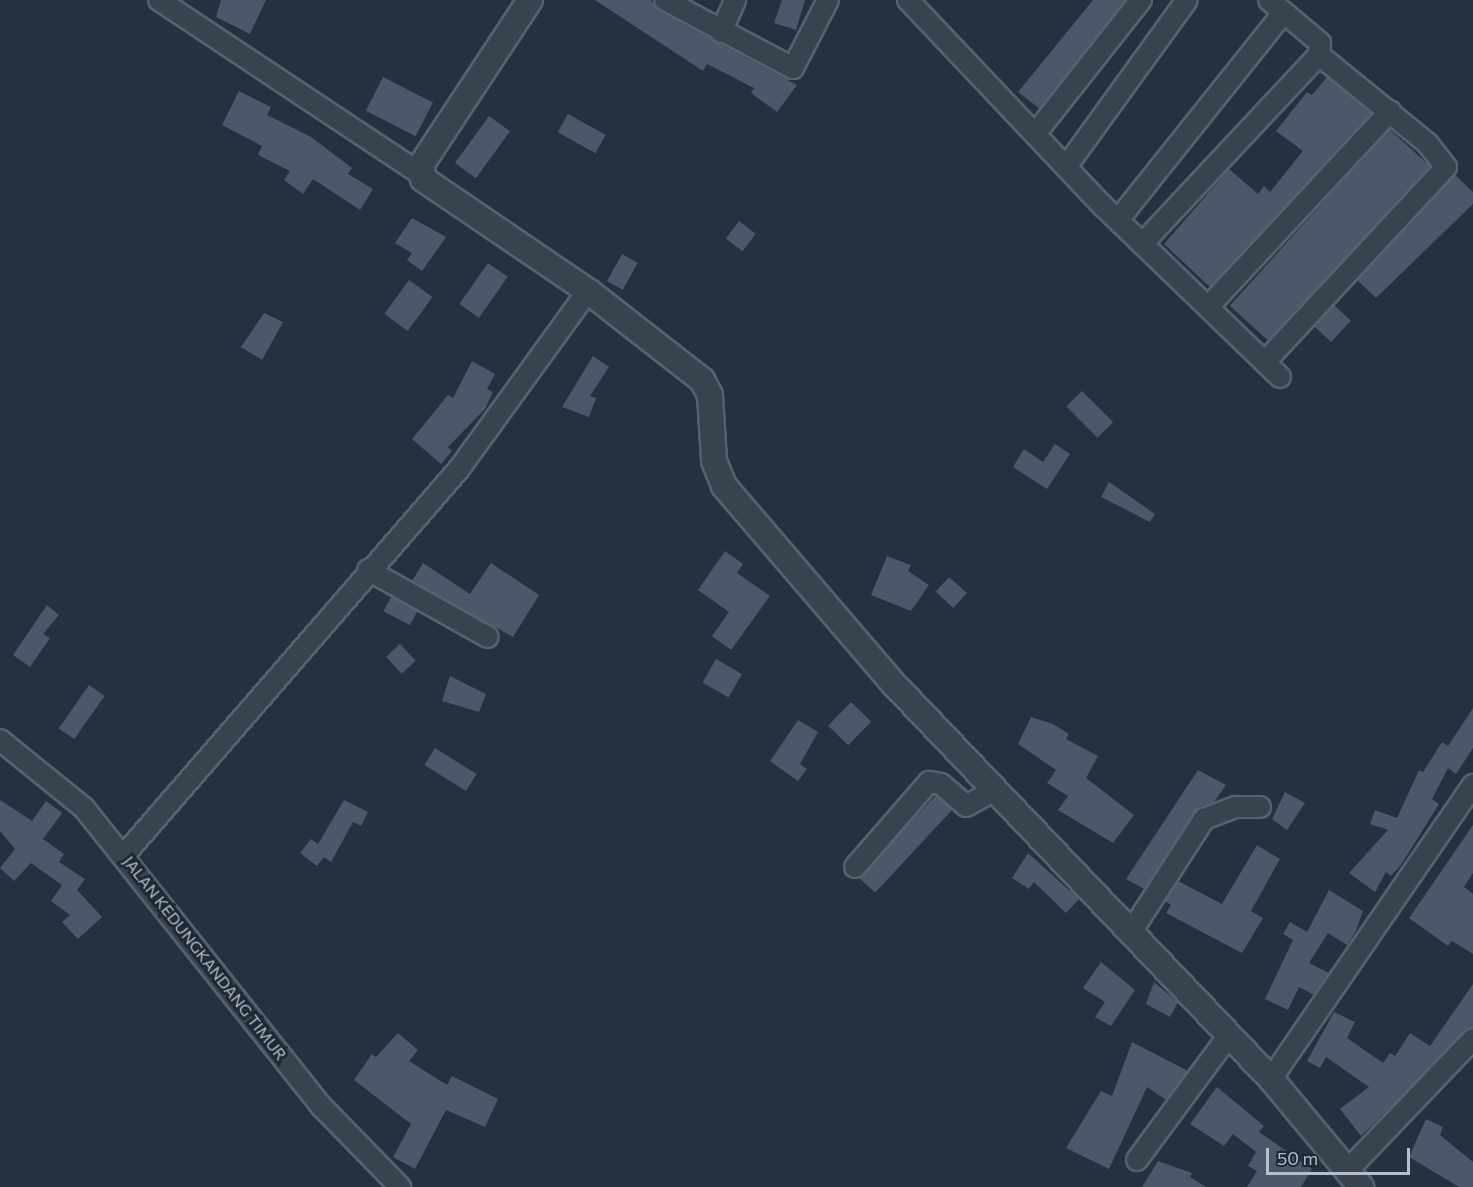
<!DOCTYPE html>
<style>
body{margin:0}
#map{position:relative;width:1473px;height:1187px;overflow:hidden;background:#253141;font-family:Commissioner,sans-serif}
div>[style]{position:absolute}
.building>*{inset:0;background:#4b586a;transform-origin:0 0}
.roads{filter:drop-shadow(2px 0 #57616e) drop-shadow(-2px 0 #57616e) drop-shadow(0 2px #57616e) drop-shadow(0 -2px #57616e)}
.minor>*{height:20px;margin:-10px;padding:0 10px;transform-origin:10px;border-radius:10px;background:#394350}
.tertiary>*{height:24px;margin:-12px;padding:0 12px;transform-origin:12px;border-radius:12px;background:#394350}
span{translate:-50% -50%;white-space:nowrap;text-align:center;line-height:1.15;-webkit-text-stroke:6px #1e2835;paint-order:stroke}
.street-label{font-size:16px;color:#b6becb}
.scale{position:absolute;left:1266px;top:1148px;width:144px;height:27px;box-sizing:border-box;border:3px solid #b6becb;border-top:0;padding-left:8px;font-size:18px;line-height:21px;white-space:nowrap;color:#b6becb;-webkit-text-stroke:4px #1e2835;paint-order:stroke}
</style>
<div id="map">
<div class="building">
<i style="clip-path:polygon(221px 0,266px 0,250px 34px,216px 17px)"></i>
<i style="clip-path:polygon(595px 0,651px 0,659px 11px,797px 85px,777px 112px,751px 93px,754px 88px,707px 64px,703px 71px)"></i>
<i style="clip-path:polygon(782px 0,805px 0,796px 30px,774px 23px)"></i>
<i style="clip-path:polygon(1093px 0,1126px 0,1040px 109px,1018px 92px)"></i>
<i style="left:383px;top:77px;width:56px;height:38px;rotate:27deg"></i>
<i style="clip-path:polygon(1327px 77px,1371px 113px,1210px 287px,1164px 244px,1229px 169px,1258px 194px,1264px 186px,1270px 192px,1303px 151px,1276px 131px,1307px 92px,1312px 95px)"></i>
<i style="clip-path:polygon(239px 91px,271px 107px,267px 115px,311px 137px,352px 168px,348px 174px,373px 189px,360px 210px,313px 179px,303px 194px,284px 180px,290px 171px,258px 155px,262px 146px,222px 125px)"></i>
<i style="left:568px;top:114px;width:43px;height:21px;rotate:29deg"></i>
<i style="left:489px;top:116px;width:26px;height:58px;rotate:36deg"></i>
<i style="left:1389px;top:129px;width:55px;height:238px;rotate:42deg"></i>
<i style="clip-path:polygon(1455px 175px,1473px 192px,1473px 204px,1376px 298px,1357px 280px)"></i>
<i style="clip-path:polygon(412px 218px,446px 237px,422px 271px,407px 260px,412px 253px,395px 243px)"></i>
<i style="left:739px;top:221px;width:21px;height:22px;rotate:37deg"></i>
<i style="left:622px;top:254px;width:18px;height:31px;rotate:29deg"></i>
<i style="left:488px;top:263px;width:24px;height:50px;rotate:35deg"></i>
<i style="left:409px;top:280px;width:29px;height:42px;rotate:36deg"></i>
<i style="left:1334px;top:305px;width:23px;height:29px;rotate:43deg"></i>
<i style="clip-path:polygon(264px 313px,283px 322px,262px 360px,241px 347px)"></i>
<i style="clip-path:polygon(593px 356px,609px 367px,590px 396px,596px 398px,589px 417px,562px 407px)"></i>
<i style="clip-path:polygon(472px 361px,495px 374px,487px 389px,493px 392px,485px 409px,448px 447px,452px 451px,441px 464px,412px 439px,448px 395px,453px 398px)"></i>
<i style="left:1082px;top:391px;width:44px;height:22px;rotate:45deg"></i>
<i style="clip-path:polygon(1055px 444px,1070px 454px,1047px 489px,1013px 467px,1024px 449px,1043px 462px)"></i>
<i style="clip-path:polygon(1109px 482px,1155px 514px,1150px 522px,1101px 497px)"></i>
<i style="clip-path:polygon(725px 551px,743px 564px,737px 573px,770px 596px,731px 650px,712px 636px,729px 612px,698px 590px)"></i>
<i style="clip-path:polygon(887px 556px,911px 565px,908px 571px,929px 585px,911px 611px,871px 595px)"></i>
<i style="clip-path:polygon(423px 563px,470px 594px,491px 563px,539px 595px,513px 637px,412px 581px)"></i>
<i style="left:949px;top:577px;width:24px;height:20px;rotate:42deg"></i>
<i style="left:391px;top:597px;width:30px;height:16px;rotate:28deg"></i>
<i style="clip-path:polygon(47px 605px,59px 615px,43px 634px,50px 638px,30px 667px,13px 655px)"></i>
<i style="left:400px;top:644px;width:23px;height:19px;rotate:47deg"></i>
<i style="left:716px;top:659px;width:30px;height:27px;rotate:30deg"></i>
<i style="clip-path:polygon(450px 676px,486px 694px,479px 712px,442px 701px)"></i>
<i style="left:89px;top:685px;width:19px;height:53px;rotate:35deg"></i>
<i style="left:851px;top:702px;width:28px;height:33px;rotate:44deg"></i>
<i style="clip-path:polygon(1473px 708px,1473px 748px,1456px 774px,1448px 768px,1432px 799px,1439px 804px,1401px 865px,1391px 876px,1386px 872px,1375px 892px,1349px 873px,1388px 830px,1370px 824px,1375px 810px,1397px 818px,1419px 770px,1423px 772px,1442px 742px,1448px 746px)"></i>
<i style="clip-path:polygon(1031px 717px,1053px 724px,1069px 734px,1066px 739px,1098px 756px,1086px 778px,1134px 815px,1113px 843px,1058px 810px,1068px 796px,1047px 783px,1056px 770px,1018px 744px)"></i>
<i style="clip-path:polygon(798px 720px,818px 732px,800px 764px,807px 769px,798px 781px,770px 761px)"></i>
<i style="left:435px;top:748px;width:49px;height:20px;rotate:32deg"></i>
<i style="clip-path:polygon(1198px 770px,1226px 785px,1214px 802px,1194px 812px,1144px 889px,1126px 879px)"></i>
<i style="clip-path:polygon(1285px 792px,1305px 803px,1287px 830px,1272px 819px)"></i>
<i style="left:936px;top:795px;width:22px;height:113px;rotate:43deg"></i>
<i style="clip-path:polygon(0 800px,32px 821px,46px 801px,62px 813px,43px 839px,64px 854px,59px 862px,85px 879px,77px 890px,102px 917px,78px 939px,62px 922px,70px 915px,51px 901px,62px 885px,31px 863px,14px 881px,0 868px,15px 849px,0 831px)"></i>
<i style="clip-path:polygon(344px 800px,368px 812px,361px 826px,353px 822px,331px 862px,324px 857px,317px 866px,300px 853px,311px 839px,318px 844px)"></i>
<i style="clip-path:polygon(1473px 825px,1473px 873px,1464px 887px,1473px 894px,1473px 954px,1452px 941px,1448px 946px,1409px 918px)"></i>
<i style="clip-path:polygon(1257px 845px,1280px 859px,1251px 911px,1263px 918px,1242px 953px,1166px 913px,1171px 905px,1165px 901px,1178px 881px,1222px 904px)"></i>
<i style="clip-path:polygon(1028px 853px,1079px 899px,1066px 913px,1034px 882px,1029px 889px,1012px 878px)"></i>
<i style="clip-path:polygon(1329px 890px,1363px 911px,1356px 931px,1347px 945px,1328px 933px,1309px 963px,1329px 973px,1314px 995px,1299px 987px,1288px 1010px,1265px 999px,1293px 940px,1283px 934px,1290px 922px,1307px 932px)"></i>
<i style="clip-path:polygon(1101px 962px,1135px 990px,1111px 1026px,1095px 1017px,1105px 1002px,1083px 988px)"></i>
<i style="clip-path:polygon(1154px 982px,1178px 1002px,1170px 1017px,1146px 1004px)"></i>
<i style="clip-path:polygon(1473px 984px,1473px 1027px,1361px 1136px,1340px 1109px,1369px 1087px,1326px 1057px,1320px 1068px,1307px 1061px,1334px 1012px,1355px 1022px,1347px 1038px,1383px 1063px,1390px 1053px,1395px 1056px,1410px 1033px,1430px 1046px)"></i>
<i style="clip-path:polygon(398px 1033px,418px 1050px,409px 1061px,447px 1085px,452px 1076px,498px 1099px,485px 1127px,446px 1110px,415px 1169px,393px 1157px,411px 1124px,354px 1080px,372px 1054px,376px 1057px)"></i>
<i style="clip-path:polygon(1132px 1042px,1188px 1071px,1166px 1100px,1147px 1087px,1109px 1169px,1066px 1148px,1101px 1091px,1112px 1096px)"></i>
<i style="clip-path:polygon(1217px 1087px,1264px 1126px,1259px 1132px,1312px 1169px,1301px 1187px,1247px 1187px,1257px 1171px,1248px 1166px,1256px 1152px,1233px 1134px,1224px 1146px,1190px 1124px)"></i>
<i style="clip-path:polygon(1426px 1119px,1443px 1127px,1440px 1135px,1473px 1162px,1473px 1187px,1459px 1187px,1409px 1157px)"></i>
<i style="clip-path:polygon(1158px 1161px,1192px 1173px,1190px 1177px,1206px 1187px,1142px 1187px)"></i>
</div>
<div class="roads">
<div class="minor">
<i style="left:159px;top:0;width:315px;rotate:33.6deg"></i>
<i style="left:665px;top:0;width:145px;rotate:28deg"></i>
<i style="left:793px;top:68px;width:76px;rotate:-62.8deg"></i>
<i style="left:908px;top:0;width:284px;rotate:46.6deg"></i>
<i style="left:1103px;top:206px;width:246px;rotate:44deg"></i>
<i style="left:1269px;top:0;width:67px;rotate:40.1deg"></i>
<i style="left:1320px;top:43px;width:12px;rotate:95deg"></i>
<i style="left:721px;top:32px;width:35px;rotate:-66deg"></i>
<i style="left:1035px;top:134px;width:171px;rotate:-51.7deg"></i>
<i style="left:1066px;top:167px;width:206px;rotate:-54.1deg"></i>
<i style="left:1118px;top:220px;width:261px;rotate:-51.4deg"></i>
<i style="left:1142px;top:244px;width:259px;rotate:-46.9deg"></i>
<i style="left:1319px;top:55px;width:141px;rotate:39.2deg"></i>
<i style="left:1428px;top:144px;width:29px;rotate:52deg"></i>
<i style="left:1446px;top:167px;width:266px;rotate:132.9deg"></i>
<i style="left:1209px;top:306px;width:266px;rotate:-47.1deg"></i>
<i style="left:368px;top:570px;width:137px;rotate:29.2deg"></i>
<i style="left:0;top:740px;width:108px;rotate:39deg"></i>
<i style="left:84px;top:808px;width:382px;rotate:51.5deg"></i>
<i style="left:322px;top:1107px;width:112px;rotate:45.7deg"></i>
<i style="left:125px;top:854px;width:510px;rotate:-49.06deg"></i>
<i style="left:459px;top:469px;width:220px;rotate:-54.1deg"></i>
<i style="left:855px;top:867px;width:113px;rotate:-49deg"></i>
<i style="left:929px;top:782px;width:12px;rotate:9deg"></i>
<i style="left:941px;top:784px;width:33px;rotate:41deg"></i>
<i style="left:966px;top:806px;width:33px;rotate:-29deg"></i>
<i style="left:1131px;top:932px;width:135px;rotate:-57.1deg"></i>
<i style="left:1204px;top:819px;width:34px;rotate:-21deg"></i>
<i style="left:1236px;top:807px;width:24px"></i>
<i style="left:1271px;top:1079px;width:357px;rotate:-55.5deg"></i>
<i style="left:1137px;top:1160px;width:155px;rotate:-53.6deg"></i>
<i style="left:1347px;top:1171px;width:182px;rotate:-46.3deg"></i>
</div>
<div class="tertiary">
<i style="left:530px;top:0;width:196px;rotate:123.4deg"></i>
<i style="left:422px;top:164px;width:15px;rotate:86deg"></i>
<i style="left:423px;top:179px;width:199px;rotate:34.2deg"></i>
<i style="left:588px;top:291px;width:145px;rotate:38deg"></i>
<i style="left:702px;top:380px;width:17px;rotate:62deg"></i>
<i style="left:710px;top:395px;width:66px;rotate:86.5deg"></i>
<i style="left:714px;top:461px;width:27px;rotate:68deg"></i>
<i style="left:724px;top:486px;width:257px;rotate:49.4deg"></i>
<i style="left:891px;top:681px;width:550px;rotate:46.33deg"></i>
<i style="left:1271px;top:1079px;width:141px;rotate:50.2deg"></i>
</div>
</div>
<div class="street-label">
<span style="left:205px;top:958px;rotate:52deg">JALAN KEDUNGKANDANG TIMUR</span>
</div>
<div class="scale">50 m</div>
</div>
